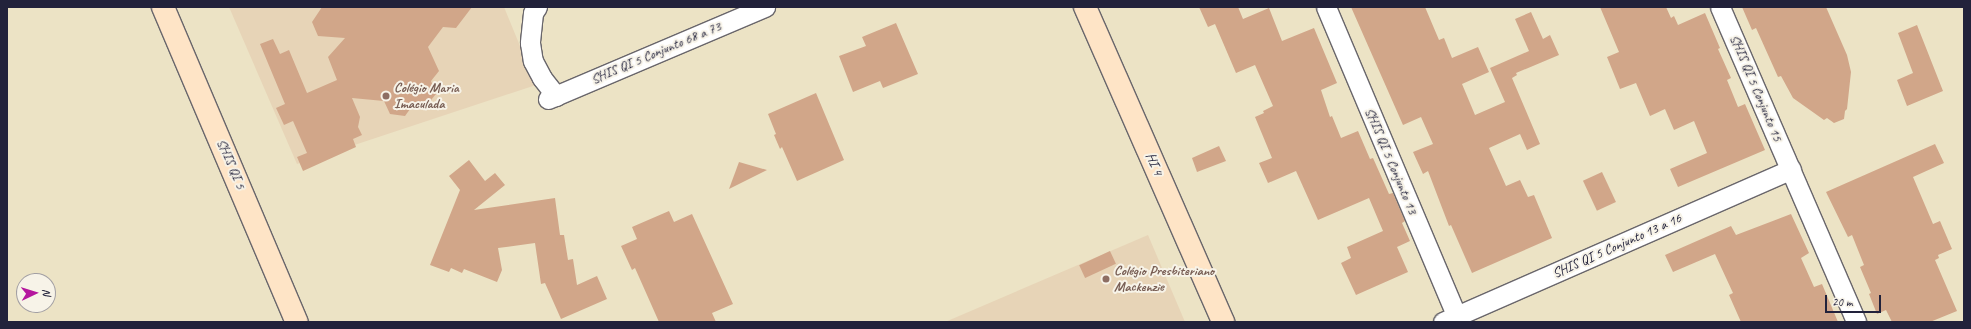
<!DOCTYPE html>
<meta charset="utf-8">
<style>
body{margin:0}
#map{position:relative;width:1971px;height:329px;overflow:hidden;background:#ece3c5;font-family:Caveat,sans-serif}
div>[style]{position:absolute}
.built>*{inset:0;background:#e7d4b7}
.building>*{inset:0;background:#d1a689;transform-origin:0 0}
.roads{filter:drop-shadow(1px 0 #69666b) drop-shadow(-1px 0 #69666b) drop-shadow(0 1px #69666b) drop-shadow(0 -1px #69666b)}
.street>*{height:19px;margin:-9.5px;padding:0 9.5px;transform-origin:9.5px;border-radius:9.5px;background:#fff}
.secondary>*{height:22px;margin:-11px;padding:0 11px;transform-origin:11px;border-radius:11px;background:#fee4c6}
.dots>*{width:11px;height:11px;translate:-50% -50%;box-sizing:border-box;border:2px solid #f7f3e8;border-radius:50%}
span{translate:-50% -50%;white-space:nowrap;text-align:center;line-height:1.15;-webkit-text-stroke:4px #f7f3e8;paint-order:stroke}
.street-label{font-size:14px;color:#22223b}
.education-label{font-size:14px;color:#785e54;font-weight:700}
.left{translate:0 -50%;text-align:left}
.frame{position:absolute;inset:0;border:8px solid #22223b;pointer-events:none}
.north{position:absolute;left:16px;top:273px;width:40px;height:40px;box-sizing:border-box;background:#f7f3e8;border:1px solid #a29fa3;border-radius:50%;rotate:86deg;font-size:11px;font-weight:700;line-height:16px;text-align:center;color:#22223b}
.north::after{content:'';display:block;margin:auto;width:14px;height:18px;background:#b5179e;clip-path:polygon(50% 0,100% 100%,50% 72%,0 100%)}
.scale{position:absolute;left:1825px;top:295px;width:56px;height:18px;box-sizing:border-box;border:2px solid #22223b;border-top:0;padding-left:5px;font-size:12px;line-height:14px;white-space:nowrap;color:#22223b;-webkit-text-stroke:3px #f7f3e8;paint-order:stroke}
</style>
<div id="map">
<div class="built">
<i style="clip-path:polygon(229px 7px,504px 7px,536px 85px,297px 164px)"></i>
<i style="clip-path:polygon(1148px 235px,1185px 322px,945px 322px)"></i>
</div>
<div class="building">
<i style="clip-path:polygon(322px 7px,472px 7px,456px 28px,443px 27px,428px 47px,439px 71px,431px 81px,436px 94px,426px 106px,413px 105px,405px 116px,390px 114px,384px 101px,352px 98px,360px 117px,358px 127px,362px 135px,353px 139px,356px 147px,303px 171px,297px 157px,307px 153px,293px 121px,284px 125px,276px 108px,285px 104px,260px 44px,273px 39px,280px 54px,289px 50px,307px 93px,337px 80px,328px 57px,345px 38px,318px 36px,312px 22px)"></i>
<i style="clip-path:polygon(1199px 7px,1238px 7px,1243px 19px,1269px 8px,1282px 41px,1314px 28px,1337px 83px,1321px 90px,1330px 117px,1332px 116px,1341px 138px,1358px 131px,1370px 159px,1373px 158px,1389px 194px,1393px 193px,1405px 221px,1402px 223px,1410px 241px,1397px 247px,1408px 272px,1356px 295px,1341px 263px,1351px 258px,1347px 247px,1383px 231px,1369px 198px,1318px 220px,1296px 171px,1268px 183px,1259px 163px,1272px 158px,1255px 117px,1264px 113px,1263px 111px,1273px 106px,1255px 65px,1236px 73px,1215px 24px,1208px 27px)"></i>
<i style="clip-path:polygon(1351px 7px,1425px 7px,1439px 40px,1444px 38px,1452px 58px,1478px 47px,1489px 72px,1462px 84px,1475px 115px,1505px 102px,1490px 68px,1529px 51px,1515px 19px,1531px 12px,1543px 39px,1550px 35px,1559px 55px,1516px 73px,1517px 75px,1512px 78px,1540px 144px,1527px 150px,1520px 134px,1489px 148px,1506px 186px,1520px 180px,1528px 197px,1534px 195px,1552px 238px,1472px 273px,1451px 225px,1449px 226px,1428px 171px,1423px 174px,1413px 152px,1433px 144px,1421px 117px,1403px 125px)"></i>
<i style="clip-path:polygon(1600px 7px,1666px 7px,1671px 18px,1674px 16px,1678px 25px,1705px 13px,1720px 48px,1718px 49px,1731px 78px,1727px 80px,1738px 107px,1745px 104px,1765px 150px,1678px 187px,1670px 169px,1707px 153px,1694px 121px,1674px 130px,1665px 109px,1650px 116px,1636px 83px,1620px 89px,1607px 57px,1619px 52px)"></i>
<i style="clip-path:polygon(1742px 7px,1826px 7px,1847px 55px,1851px 72px,1847px 109px,1845px 111px,1844px 119px,1834px 123px,1827px 118px,1824px 120px,1793px 98px,1781px 76px,1778px 77px,1756px 28px,1752px 30px)"></i>
<i style="clip-path:polygon(896px 23px,918px 74px,883px 88px,880px 81px,853px 92px,839px 56px,866px 46px,862px 37px)"></i>
<i style="clip-path:polygon(1917px 25px,1943px 91px,1907px 106px,1897px 80px,1913px 73px,1898px 33px)"></i>
<i style="clip-path:polygon(816px 93px,844px 160px,797px 181px,782px 147px,780px 149px,774px 135px,776px 134px,768px 114px)"></i>
<i style="clip-path:polygon(1935px 144px,1944px 163px,1913px 177px,1933px 224px,1940px 221px,1952px 249px,1938px 255px,1939px 258px,1935px 260px,1957px 311px,1930px 322px,1892px 322px,1886px 310px,1877px 314px,1869px 294px,1871px 293px,1860px 267px,1864px 265px,1852px 235px,1848px 237px,1826px 192px)"></i>
<i style="clip-path:polygon(1219px 146px,1226px 161px,1197px 172px,1192px 158px)"></i>
<i style="clip-path:polygon(469px 160px,485px 181px,495px 173px,505px 185px,474px 210px,555px 198px,560px 235px,564px 235px,568px 260px,573px 259px,577px 285px,597px 276px,607px 299px,561px 319px,545px 283px,541px 284px,535px 243px,498px 248px,502px 270px,497px 282px,464px 269px,462px 273px,451px 268px,449px 272px,430px 265px,460px 190px,449px 176px)"></i>
<i style="clip-path:polygon(739px 162px,767px 170px,729px 189px)"></i>
<i style="left:1602px;top:172px;width:33px;height:21px;rotate:65deg"></i>
<i style="clip-path:polygon(669px 211px,674px 222px,692px 214px,733px 304px,712px 313px,716px 322px,659px 322px,635px 268px,632px 270px,621px 246px,637px 239px,632px 227px)"></i>
<i style="clip-path:polygon(1791px 214px,1809px 253px,1801px 258px,1814px 287px,1822px 284px,1838px 322px,1741px 322px,1729px 295px,1733px 293px,1715px 254px,1673px 272px,1665px 255px,1731px 226px,1736px 235px)"></i>
<i style="left:1110px;top:251px;width:14px;height:34px;rotate:65deg"></i>
</div>
<div class="roads">
<div class="street">
<i style="left:537px;top:7px;width:7px;rotate:124deg"></i>
<i style="left:533px;top:13px;width:30px;rotate:96deg"></i>
<i style="left:530px;top:43px;width:18px;rotate:81deg"></i>
<i style="left:533px;top:61px;width:19px;rotate:62deg"></i>
<i style="left:542px;top:78px;width:23px;rotate:52deg"></i>
<i style="left:1326px;top:7px;width:342px;rotate:67.1deg"></i>
<i style="left:1720px;top:7px;width:343px;rotate:66.6deg"></i>
<i style="left:548px;top:99px;width:236px;rotate:-23deg"></i>
<i style="left:1443px;top:322px;width:380px;rotate:-23.7deg"></i>
</div>
<div class="secondary">
<i style="left:163px;top:7px;width:342px;rotate:67deg"></i>
<i style="left:1085px;top:7px;width:344px;rotate:66.3deg"></i>
</div>
</div>
<div class="dots">
<i style="left:386px;top:96px;background:#8d6e63"></i>
<i style="left:1106px;top:279px;background:#8d6e63"></i>
</div>
<div class="street-label">
<span style="left:656px;top:53px;rotate:-23deg">SHIS QI 5 Conjunto 68 a 73</span>
<span style="left:1756px;top:88px;rotate:67deg">SHIS QI 5 Conjunto 15</span>
<span style="left:1391px;top:161px;rotate:67deg">SHIS QI 5 Conjunto 13</span>
<span style="left:231px;top:164px;rotate:67deg">SHIS QI 5</span>
<span style="left:1154px;top:164px;rotate:66deg">HI 4</span>
<span style="left:1617px;top:246px;rotate:-24deg">SHIS QI 5 Conjunto 13 a 16</span>
</div>
<div class="education-label">
<span class="left" style="left:394px;top:96px">Colégio Maria<br>Imaculada</span>
<span class="left" style="left:1114px;top:279px">Colégio Presbiteriano<br>Mackenzie</span>
</div>
<div class="frame"></div>
<div class="north">N</div>
<div class="scale">20 m</div>
</div>
